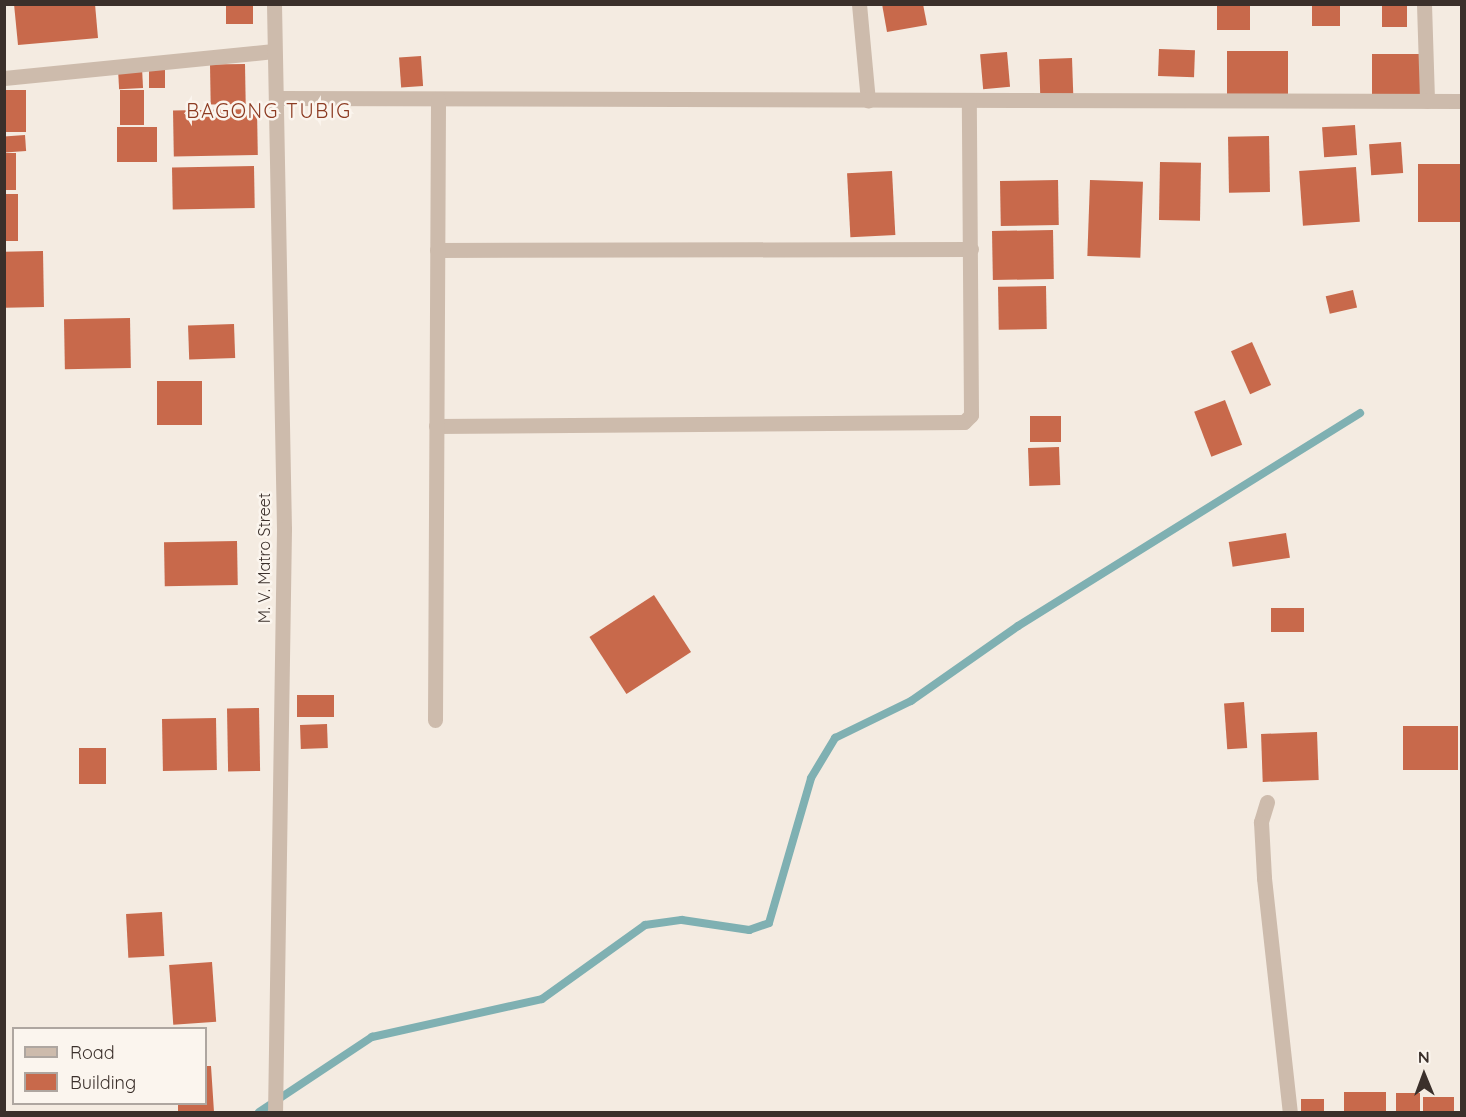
<!DOCTYPE html>
<style>
body{margin:0}
#map{position:relative;width:1466px;height:1117px;overflow:hidden;background:#f4ebe1;font-family:Quicksand,sans-serif}
div>[style]{position:absolute}
.stream>*{height:8px;margin:-4px;padding:0 4px;transform-origin:4px;border-radius:4px;background:#7fb0b2}
.building>*{inset:0;background:#c8694b;transform-origin:0 0}
.service>*{height:15px;margin:-7.5px;padding:0 7.5px;transform-origin:7.5px;border-radius:7.5px;background:#cdbbac}
.minor>*{height:15px;margin:-7.5px;padding:0 7.5px;transform-origin:7.5px;border-radius:7.5px;background:#cdbbac}
.tertiary>*{height:15px;margin:-7.5px;padding:0 7.5px;transform-origin:7.5px;border-radius:7.5px;background:#cdbbac}
span{translate:-50% -50%;white-space:nowrap;text-align:center;line-height:1.15;-webkit-text-stroke:5px #fbf5ee;paint-order:stroke}
.street-label{font-size:16px;color:#3b302b}
.quarter-label{font-size:20px;color:#8c3b22;letter-spacing:1.5px}
.frame{position:absolute;inset:0;border:6px solid #3b302b;pointer-events:none}
.legend{position:absolute;left:12px;top:1027px;width:195px;height:78px;box-sizing:border-box;background:#fbf5ee;border:2px solid #aea6a0;margin:0;padding:8px 10px;list-style:none;font-size:18px;color:#3b302b}
.legend li{display:flex;align-items:center;gap:12px;height:30px}
.legend b{width:30px;border:2px solid #aea6a0}
.north{position:absolute;left:1394px;top:1045px;width:60px;height:60px;-webkit-text-stroke:4px #fbf5ee;paint-order:stroke;rotate:359deg;font-size:16px;font-weight:700;line-height:24px;text-align:center;color:#3b302b}
.north::after{content:'';display:block;margin:auto;width:21px;height:27px;background:#3b302b;clip-path:polygon(50% 0,100% 100%,50% 72%,0 100%)}
</style>
<div id="map">
<div class="stream">
<i style="left:259px;top:1112px;width:136px;rotate:-33.6deg"></i>
<i style="left:372px;top:1037px;width:174px;rotate:-12.6deg"></i>
<i style="left:542px;top:999px;width:127px;rotate:-35.7deg"></i>
<i style="left:645px;top:925px;width:37px;rotate:-8deg"></i>
<i style="left:682px;top:920px;width:68px;rotate:8.5deg"></i>
<i style="left:749px;top:930px;width:21px;rotate:-19deg"></i>
<i style="left:769px;top:923px;width:151px;rotate:-73.8deg"></i>
<i style="left:811px;top:778px;width:47px;rotate:-59deg"></i>
<i style="left:835px;top:738px;width:85px;rotate:-26deg"></i>
<i style="left:911px;top:701px;width:131px;rotate:-35deg"></i>
<i style="left:1018px;top:626px;width:403px;rotate:-31.9deg"></i>
</div>
<div class="building">
<i style="clip-path:polygon(14px 4px,95px 4px,98px 38px,18px 45px)"></i>
<i style="left:226px;top:4px;width:27px;height:20px"></i>
<i style="clip-path:polygon(882px 4px,923px 4px,927px 25px,887px 32px)"></i>
<i style="left:1217px;top:4px;width:33px;height:26px"></i>
<i style="left:1312px;top:4px;width:28px;height:22px"></i>
<i style="left:1382px;top:5px;width:25px;height:22px"></i>
<i style="left:1159px;top:49px;width:36px;height:27px;rotate:2deg"></i>
<i style="left:1227px;top:51px;width:61px;height:47px"></i>
<i style="left:1007px;top:52px;width:35px;height:27px;rotate:85deg"></i>
<i style="left:1372px;top:54px;width:50px;height:44px"></i>
<i style="left:421px;top:56px;width:30px;height:22px;rotate:86deg"></i>
<i style="left:1072px;top:58px;width:38px;height:33px;rotate:88deg"></i>
<i style="left:245px;top:64px;width:40px;height:35px;rotate:89deg"></i>
<i style="left:149px;top:67px;width:16px;height:21px"></i>
<i style="left:142px;top:68px;width:20px;height:24px;rotate:87deg"></i>
<i style="left:4px;top:90px;width:22px;height:42px"></i>
<i style="left:120px;top:90px;width:24px;height:35px"></i>
<i style="left:257px;top:109px;width:46px;height:84px;rotate:89deg"></i>
<i style="left:1355px;top:125px;width:30px;height:33px;rotate:86deg"></i>
<i style="left:117px;top:127px;width:40px;height:35px"></i>
<i style="left:25px;top:135px;width:16px;height:21px;rotate:86deg"></i>
<i style="left:1269px;top:136px;width:56px;height:41px;rotate:89deg"></i>
<i style="left:1401px;top:142px;width:31px;height:32px;rotate:86deg"></i>
<i style="left:4px;top:153px;width:12px;height:37px"></i>
<i style="left:1160px;top:162px;width:41px;height:58px;rotate:1deg"></i>
<i style="left:1462px;top:164px;width:58px;height:44px;rotate:90deg"></i>
<i style="left:254px;top:166px;width:42px;height:82px;rotate:89deg"></i>
<i style="left:1356px;top:167px;width:55px;height:57px;rotate:86deg"></i>
<i style="left:892px;top:171px;width:64px;height:45px;rotate:87deg"></i>
<i style="left:1058px;top:180px;width:45px;height:58px;rotate:89deg"></i>
<i style="left:1090px;top:180px;width:53px;height:76px;rotate:2deg"></i>
<i style="left:4px;top:194px;width:14px;height:47px"></i>
<i style="left:1053px;top:230px;width:49px;height:61px;rotate:89deg"></i>
<i style="left:43px;top:251px;width:56px;height:39px;rotate:89deg"></i>
<i style="left:1046px;top:286px;width:43px;height:48px;rotate:89deg"></i>
<i style="left:1353px;top:290px;width:18px;height:28px;rotate:77deg"></i>
<i style="left:130px;top:318px;width:50px;height:66px;rotate:89deg"></i>
<i style="left:234px;top:324px;width:34px;height:46px;rotate:88deg"></i>
<i style="left:1252px;top:342px;width:47px;height:23px;rotate:66deg"></i>
<i style="left:202px;top:381px;width:44px;height:45px;rotate:90deg"></i>
<i style="left:1225px;top:400px;width:48px;height:33px;rotate:69deg"></i>
<i style="left:1030px;top:416px;width:31px;height:26px"></i>
<i style="left:1059px;top:447px;width:38px;height:31px;rotate:88deg"></i>
<i style="left:1286px;top:533px;width:25px;height:58px;rotate:81deg"></i>
<i style="left:237px;top:541px;width:44px;height:73px;rotate:89deg"></i>
<i style="left:654px;top:595px;width:68px;height:77px;rotate:57deg"></i>
<i style="left:1271px;top:608px;width:33px;height:24px"></i>
<i style="left:334px;top:695px;width:22px;height:37px;rotate:90deg"></i>
<i style="left:1244px;top:702px;width:46px;height:20px;rotate:86deg"></i>
<i style="left:259px;top:708px;width:63px;height:32px;rotate:89deg"></i>
<i style="left:216px;top:718px;width:52px;height:54px;rotate:89deg"></i>
<i style="left:327px;top:724px;width:24px;height:27px;rotate:88deg"></i>
<i style="left:1458px;top:726px;width:44px;height:55px;rotate:90deg"></i>
<i style="left:1317px;top:732px;width:48px;height:56px;rotate:88deg"></i>
<i style="left:79px;top:748px;width:27px;height:36px"></i>
<i style="left:162px;top:912px;width:44px;height:36px;rotate:87deg"></i>
<i style="left:212px;top:962px;width:60px;height:43px;rotate:86deg"></i>
<i style="clip-path:polygon(206px 1066px,211px 1066px,214px 1112px,178px 1112px,178px 1104px,206px 1104px)"></i>
<i style="left:1386px;top:1092px;width:20px;height:42px;rotate:90deg"></i>
<i style="left:1420px;top:1093px;width:19px;height:24px;rotate:90deg"></i>
<i style="left:1423px;top:1097px;width:31px;height:15px"></i>
<i style="left:1301px;top:1099px;width:23px;height:13px"></i>
</div>
<div class="service">
<i style="left:1424px;top:4px;width:97px;rotate:88.2deg"></i>
</div>
<div class="minor">
<i style="left:859px;top:4px;width:97px;rotate:84.7deg"></i>
<i style="left:4px;top:78px;width:271px;rotate:-5.7deg"></i>
<i style="left:278px;top:98px;width:1184px;rotate:0.15deg"></i>
<i style="left:437px;top:250px;width:534px;rotate:-0.11deg"></i>
<i style="left:436px;top:426px;width:528px;rotate:-0.43deg"></i>
<i style="left:964px;top:422px;width:10px;rotate:-45deg"></i>
<i style="left:971px;top:415px;width:313px;rotate:-90.4deg"></i>
<i style="left:435px;top:720px;width:621px;rotate:-89.72deg"></i>
<i style="left:1267px;top:802px;width:21px;rotate:107deg"></i>
<i style="left:1261px;top:822px;width:56px;rotate:86.9deg"></i>
<i style="left:1264px;top:878px;width:235px;rotate:83.7deg"></i>
</div>
<div class="tertiary">
<i style="left:274px;top:4px;width:525px;rotate:88.91deg"></i>
<i style="left:284px;top:529px;width:583px;rotate:90.88deg"></i>
</div>
<div class="street-label">
<span style="left:264px;top:558px;rotate:-90deg">M. V. Matro Street</span>
</div>
<div class="quarter-label">
<span style="left:269px;top:110px">BAGONG TUBIG</span>
</div>
<div class="frame"></div>
<ul class="legend">
<li><b style="height:8px;background:#cdbbac"></b>Road</li>
<li><b style="height:16px;background:#c8694b"></b>Building</li>
</ul>
<div class="north">N</div>
</div>
